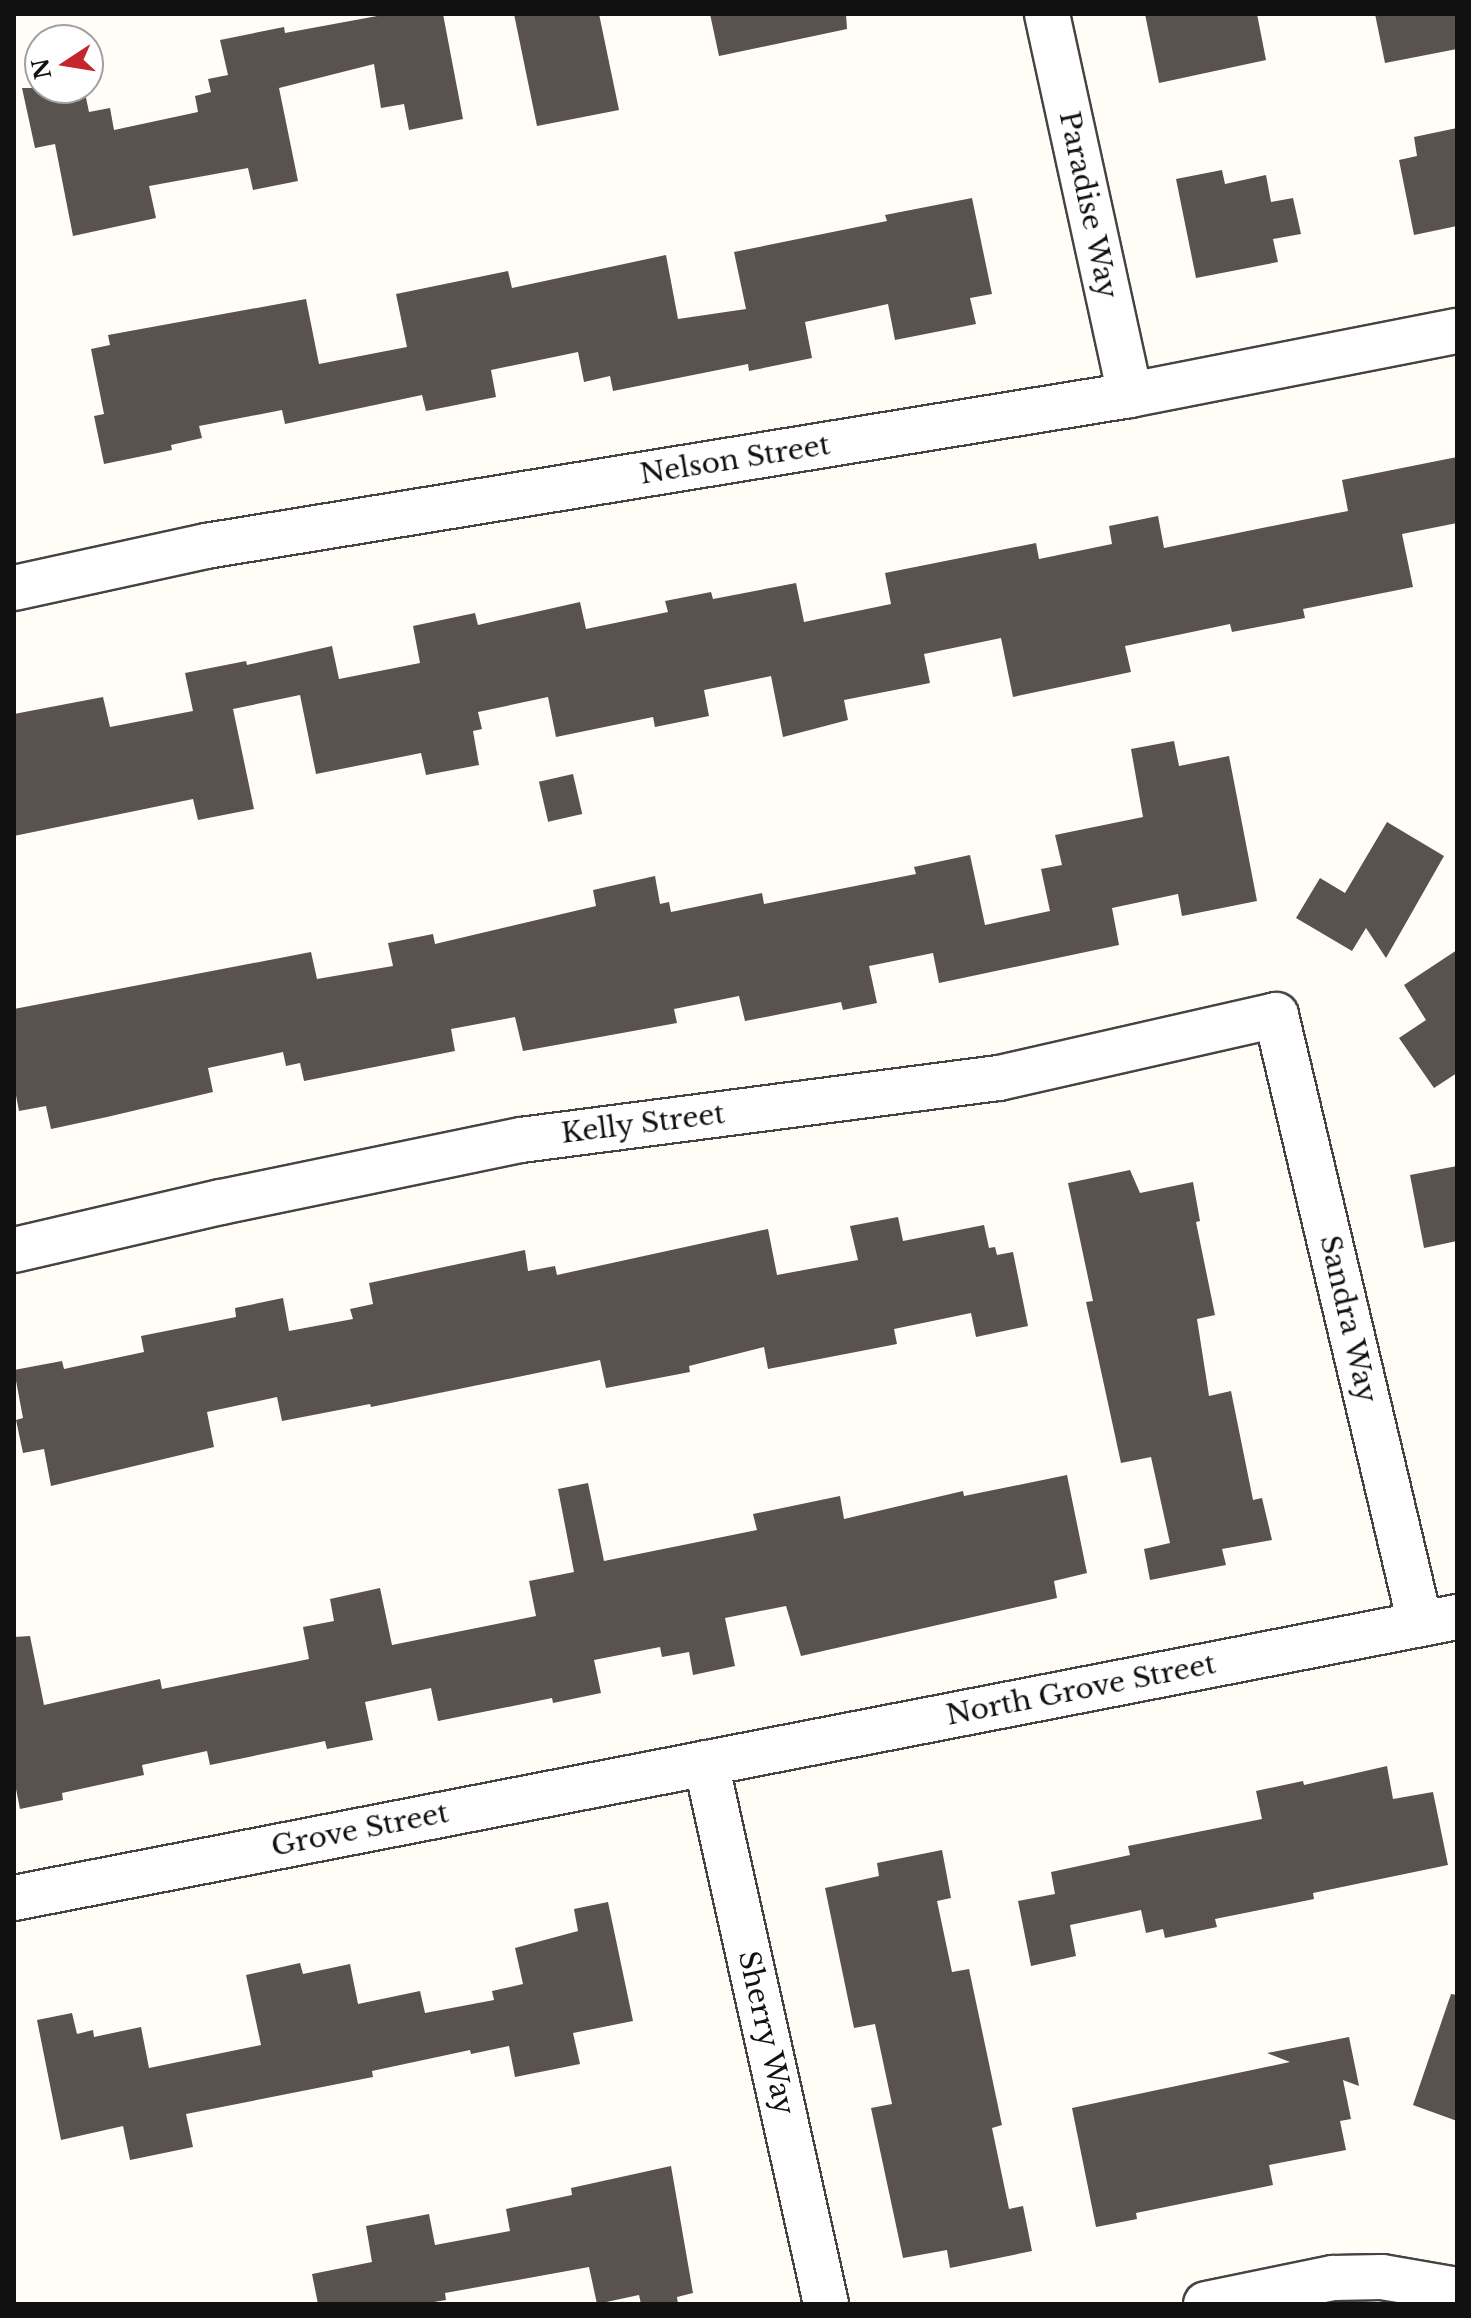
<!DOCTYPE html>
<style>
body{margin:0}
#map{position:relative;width:1471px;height:2318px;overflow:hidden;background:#fffdf5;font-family:"Libre Baskerville",serif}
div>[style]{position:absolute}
.building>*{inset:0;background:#5a524d;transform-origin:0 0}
.roads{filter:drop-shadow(2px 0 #444) drop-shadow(-2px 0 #444) drop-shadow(0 2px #444) drop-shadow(0 -2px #444)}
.street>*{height:44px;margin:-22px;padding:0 22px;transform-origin:22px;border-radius:22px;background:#fff}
span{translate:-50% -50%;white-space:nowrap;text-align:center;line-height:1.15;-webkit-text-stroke:8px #fff;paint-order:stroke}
.street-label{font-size:28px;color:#111}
.frame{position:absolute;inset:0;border:16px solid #111;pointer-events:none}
.north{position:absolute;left:24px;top:24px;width:80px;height:80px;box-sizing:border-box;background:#fff;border:2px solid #a0a0a0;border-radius:50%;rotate:258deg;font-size:22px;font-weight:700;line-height:32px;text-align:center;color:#111}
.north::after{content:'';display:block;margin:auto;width:28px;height:36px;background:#c4262e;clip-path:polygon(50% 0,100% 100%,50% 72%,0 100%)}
</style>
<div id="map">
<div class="building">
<i style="clip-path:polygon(388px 14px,443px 14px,463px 119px,409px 130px,404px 104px,381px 108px,374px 64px,279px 88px,298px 181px,253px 190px,248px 168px,149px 186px,156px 218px,73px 236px,55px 144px,35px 148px,22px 88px,84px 88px,89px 112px,110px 108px,114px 130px,198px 112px,195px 96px,211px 92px,208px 79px,228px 75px,220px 40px,284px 27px,285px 33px)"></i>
<i style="clip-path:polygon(514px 14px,599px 14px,619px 110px,537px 126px)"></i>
<i style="clip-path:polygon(710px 14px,846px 14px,847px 29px,719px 56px)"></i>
<i style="clip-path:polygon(1145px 14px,1257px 14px,1266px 60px,1159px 83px)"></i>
<i style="clip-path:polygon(1375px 14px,1457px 14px,1457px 49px,1385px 63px)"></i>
<i style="clip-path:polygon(1457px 128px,1457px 226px,1414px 235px,1399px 160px,1417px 156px,1414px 137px)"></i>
<i style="clip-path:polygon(1222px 170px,1225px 184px,1266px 175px,1271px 202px,1293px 198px,1301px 234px,1273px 239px,1278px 262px,1196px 278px,1176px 179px)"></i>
<i style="clip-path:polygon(972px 198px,992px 294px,970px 298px,976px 324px,895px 340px,888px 304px,805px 322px,812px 358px,749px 371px,748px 364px,613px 391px,610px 376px,584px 382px,578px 352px,491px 370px,496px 397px,426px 411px,422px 395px,285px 424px,282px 410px,199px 426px,202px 438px,171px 445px,172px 450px,104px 464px,94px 416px,104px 414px,91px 349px,110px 345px,108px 335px,306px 299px,319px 364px,407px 347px,396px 294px,508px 271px,512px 288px,666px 255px,678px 319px,746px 309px,734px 252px,887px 221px,885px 215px)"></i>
<i style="clip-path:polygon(1457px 457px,1457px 523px,1402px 534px,1413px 587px,1303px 609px,1305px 618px,1232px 632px,1230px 624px,1125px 646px,1131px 672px,1013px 697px,1001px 638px,924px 654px,930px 683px,844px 700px,848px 720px,783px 737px,771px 676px,704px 690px,709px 716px,655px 727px,653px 717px,556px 737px,548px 697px,478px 712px,482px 729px,473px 731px,479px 765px,426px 775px,421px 753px,316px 774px,300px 695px,233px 709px,254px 809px,198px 820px,193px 799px,14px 836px,14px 714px,103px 697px,110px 727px,193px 711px,185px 673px,246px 661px,247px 665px,332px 646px,339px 679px,420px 663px,413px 626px,475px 613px,478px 625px,580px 602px,586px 629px,668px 612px,665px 601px,711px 592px,713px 599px,796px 583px,804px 622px,891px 604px,885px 573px,1036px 543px,1039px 559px,1112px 544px,1109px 526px,1158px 516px,1164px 548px,1317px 517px,1348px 511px,1342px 480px)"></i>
<i style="clip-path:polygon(1174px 741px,1179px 766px,1229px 756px,1257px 901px,1182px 916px,1178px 894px,1112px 908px,1119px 945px,939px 983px,933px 953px,869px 966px,877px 1003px,843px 1010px,841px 1002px,745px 1021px,739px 996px,674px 1009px,677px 1023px,523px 1051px,515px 1017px,451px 1029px,455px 1051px,304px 1081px,300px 1063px,286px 1066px,283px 1052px,208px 1068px,213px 1092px,107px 1117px,51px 1129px,46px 1106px,19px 1111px,14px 1085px,14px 1009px,311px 952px,317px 979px,393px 966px,388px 943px,433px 934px,435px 944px,596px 906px,593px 890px,655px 876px,660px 904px,669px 902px,671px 912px,762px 893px,764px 904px,916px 874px,914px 867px,970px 855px,985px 925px,1050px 911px,1041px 869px,1062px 865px,1055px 835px,1143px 817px,1131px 749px)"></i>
<i style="left:573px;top:774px;width:41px;height:35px;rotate:77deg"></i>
<i style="clip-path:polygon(1387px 822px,1444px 856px,1386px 958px,1366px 928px,1352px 951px,1296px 918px,1320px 878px,1345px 893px)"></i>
<i style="clip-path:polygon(1457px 950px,1457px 1073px,1434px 1088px,1399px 1038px,1426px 1020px,1404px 985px)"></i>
<i style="clip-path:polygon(1457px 1166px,1457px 1241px,1424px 1248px,1410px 1175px)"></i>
<i style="clip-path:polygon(1130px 1170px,1140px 1193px,1193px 1182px,1200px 1221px,1196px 1222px,1215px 1315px,1197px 1319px,1209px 1396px,1231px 1391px,1253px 1500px,1262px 1498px,1272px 1540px,1222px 1549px,1226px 1565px,1150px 1580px,1144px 1549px,1170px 1543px,1151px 1457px,1121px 1463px,1086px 1302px,1093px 1301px,1068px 1183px)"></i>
<i style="clip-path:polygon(898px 1217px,903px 1241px,984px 1225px,989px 1248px,995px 1247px,997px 1255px,1013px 1252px,1028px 1326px,976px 1337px,971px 1313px,894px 1329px,897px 1344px,768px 1369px,764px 1347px,689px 1366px,690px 1372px,606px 1388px,600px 1360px,371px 1407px,370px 1404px,282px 1421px,277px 1397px,207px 1412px,214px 1447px,51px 1486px,44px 1449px,23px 1453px,16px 1420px,23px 1418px,14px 1370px,62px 1361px,64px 1369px,144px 1352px,141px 1336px,236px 1317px,235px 1308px,283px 1298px,289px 1331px,353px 1319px,350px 1309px,373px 1304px,369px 1283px,463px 1263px,525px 1250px,528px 1271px,555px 1266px,557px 1275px,768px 1229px,777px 1275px,858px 1260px,850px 1226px)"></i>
<i style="clip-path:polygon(1067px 1475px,1087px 1573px,1054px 1581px,1057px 1598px,801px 1656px,786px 1606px,725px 1618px,735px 1666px,693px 1675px,689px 1652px,662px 1657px,660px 1647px,594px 1660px,601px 1693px,553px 1703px,552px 1698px,438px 1721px,431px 1688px,365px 1702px,373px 1740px,327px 1749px,325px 1741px,210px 1765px,207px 1751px,142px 1765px,144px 1775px,62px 1793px,63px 1800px,20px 1809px,14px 1779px,14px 1637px,30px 1636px,44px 1705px,160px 1679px,162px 1689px,309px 1659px,303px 1627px,334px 1621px,330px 1599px,380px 1588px,392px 1645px,536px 1616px,529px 1581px,574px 1572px,558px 1489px,588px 1483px,604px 1561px,757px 1530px,753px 1514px,840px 1496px,844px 1519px,963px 1491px,964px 1496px)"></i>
<i style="clip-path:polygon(1387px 1766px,1393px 1799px,1433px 1792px,1448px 1865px,1313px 1893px,1314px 1899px,1215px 1919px,1217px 1927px,1165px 1938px,1163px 1929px,1146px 1933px,1141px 1910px,1070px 1925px,1076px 1956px,1031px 1966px,1018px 1901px,1055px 1894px,1051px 1872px,1130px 1855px,1128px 1846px,1262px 1819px,1256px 1791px,1303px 1781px,1304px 1785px)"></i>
<i style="clip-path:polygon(942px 1850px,951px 1898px,937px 1901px,952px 1972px,969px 1969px,1002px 2125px,992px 2128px,1009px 2209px,1023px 2206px,1032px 2251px,950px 2268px,947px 2250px,903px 2258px,871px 2108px,892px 2104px,875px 2024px,854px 2028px,825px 1888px,879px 1876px,877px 1863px)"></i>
<i style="clip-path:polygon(608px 1902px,633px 2021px,573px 2033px,580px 2064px,515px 2077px,509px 2046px,471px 2054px,470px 2050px,372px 2071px,373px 2077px,186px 2114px,193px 2147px,130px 2160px,123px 2126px,61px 2140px,37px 2020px,72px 2013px,77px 2034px,93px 2030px,94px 2037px,141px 2027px,149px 2068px,261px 2045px,246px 1975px,300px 1963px,303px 1974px,350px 1964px,358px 2004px,420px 1991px,425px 2013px,494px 2000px,492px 1991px,523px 1984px,515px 1948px,578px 1931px,574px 1909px)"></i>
<i style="clip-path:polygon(1451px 1994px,1457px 1995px,1457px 2121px,1413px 2105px)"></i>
<i style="clip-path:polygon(1349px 2037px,1359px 2086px,1343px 2080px,1351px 2119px,1340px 2121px,1346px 2150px,1269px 2165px,1273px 2185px,1136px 2213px,1137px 2219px,1096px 2227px,1072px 2108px,1290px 2062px,1267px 2053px)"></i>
<i style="clip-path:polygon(671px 2166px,693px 2293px,677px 2297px,678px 2304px,641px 2304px,639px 2295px,597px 2304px,589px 2267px,445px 2293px,446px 2300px,422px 2304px,318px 2304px,312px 2274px,372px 2262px,366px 2226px,429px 2214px,435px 2245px,510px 2231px,506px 2209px,572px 2195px,571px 2188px)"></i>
</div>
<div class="roads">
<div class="street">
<i style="left:1047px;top:14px;width:390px;rotate:77.7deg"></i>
<i style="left:14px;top:588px;width:197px;rotate:-12.3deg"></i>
<i style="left:206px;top:546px;width:936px;rotate:-9.28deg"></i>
<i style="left:1130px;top:395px;width:333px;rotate:-11.1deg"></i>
<i style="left:14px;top:1250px;width:212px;rotate:-13.1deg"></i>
<i style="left:221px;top:1202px;width:306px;rotate:-11.7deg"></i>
<i style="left:521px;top:1140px;width:482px;rotate:-7.4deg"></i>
<i style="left:999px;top:1078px;width:284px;rotate:-12.8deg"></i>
<i style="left:1276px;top:1015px;width:625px;rotate:76.68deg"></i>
<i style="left:706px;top:1763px;width:554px;rotate:77.49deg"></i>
<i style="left:14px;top:1898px;width:1470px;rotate:-11.02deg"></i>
<i style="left:1206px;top:2304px;width:130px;rotate:-11.6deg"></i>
<i style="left:1333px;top:2278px;width:49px;rotate:-1.2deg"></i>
<i style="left:1382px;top:2277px;width:76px;rotate:9.8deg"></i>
</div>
</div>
<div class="street-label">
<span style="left:1088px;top:205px;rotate:78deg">Paradise Way</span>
<span style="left:735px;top:460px;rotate:-9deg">Nelson Street</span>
<span style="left:643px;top:1124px;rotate:-7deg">Kelly Street</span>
<span style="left:1348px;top:1319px;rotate:77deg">Sandra Way</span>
<span style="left:1081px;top:1690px;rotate:-11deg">North Grove Street</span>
<span style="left:360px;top:1830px;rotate:-11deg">Grove Street</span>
<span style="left:766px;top:2033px;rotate:77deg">Sherry Way</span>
</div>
<div class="frame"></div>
<div class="north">N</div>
</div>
